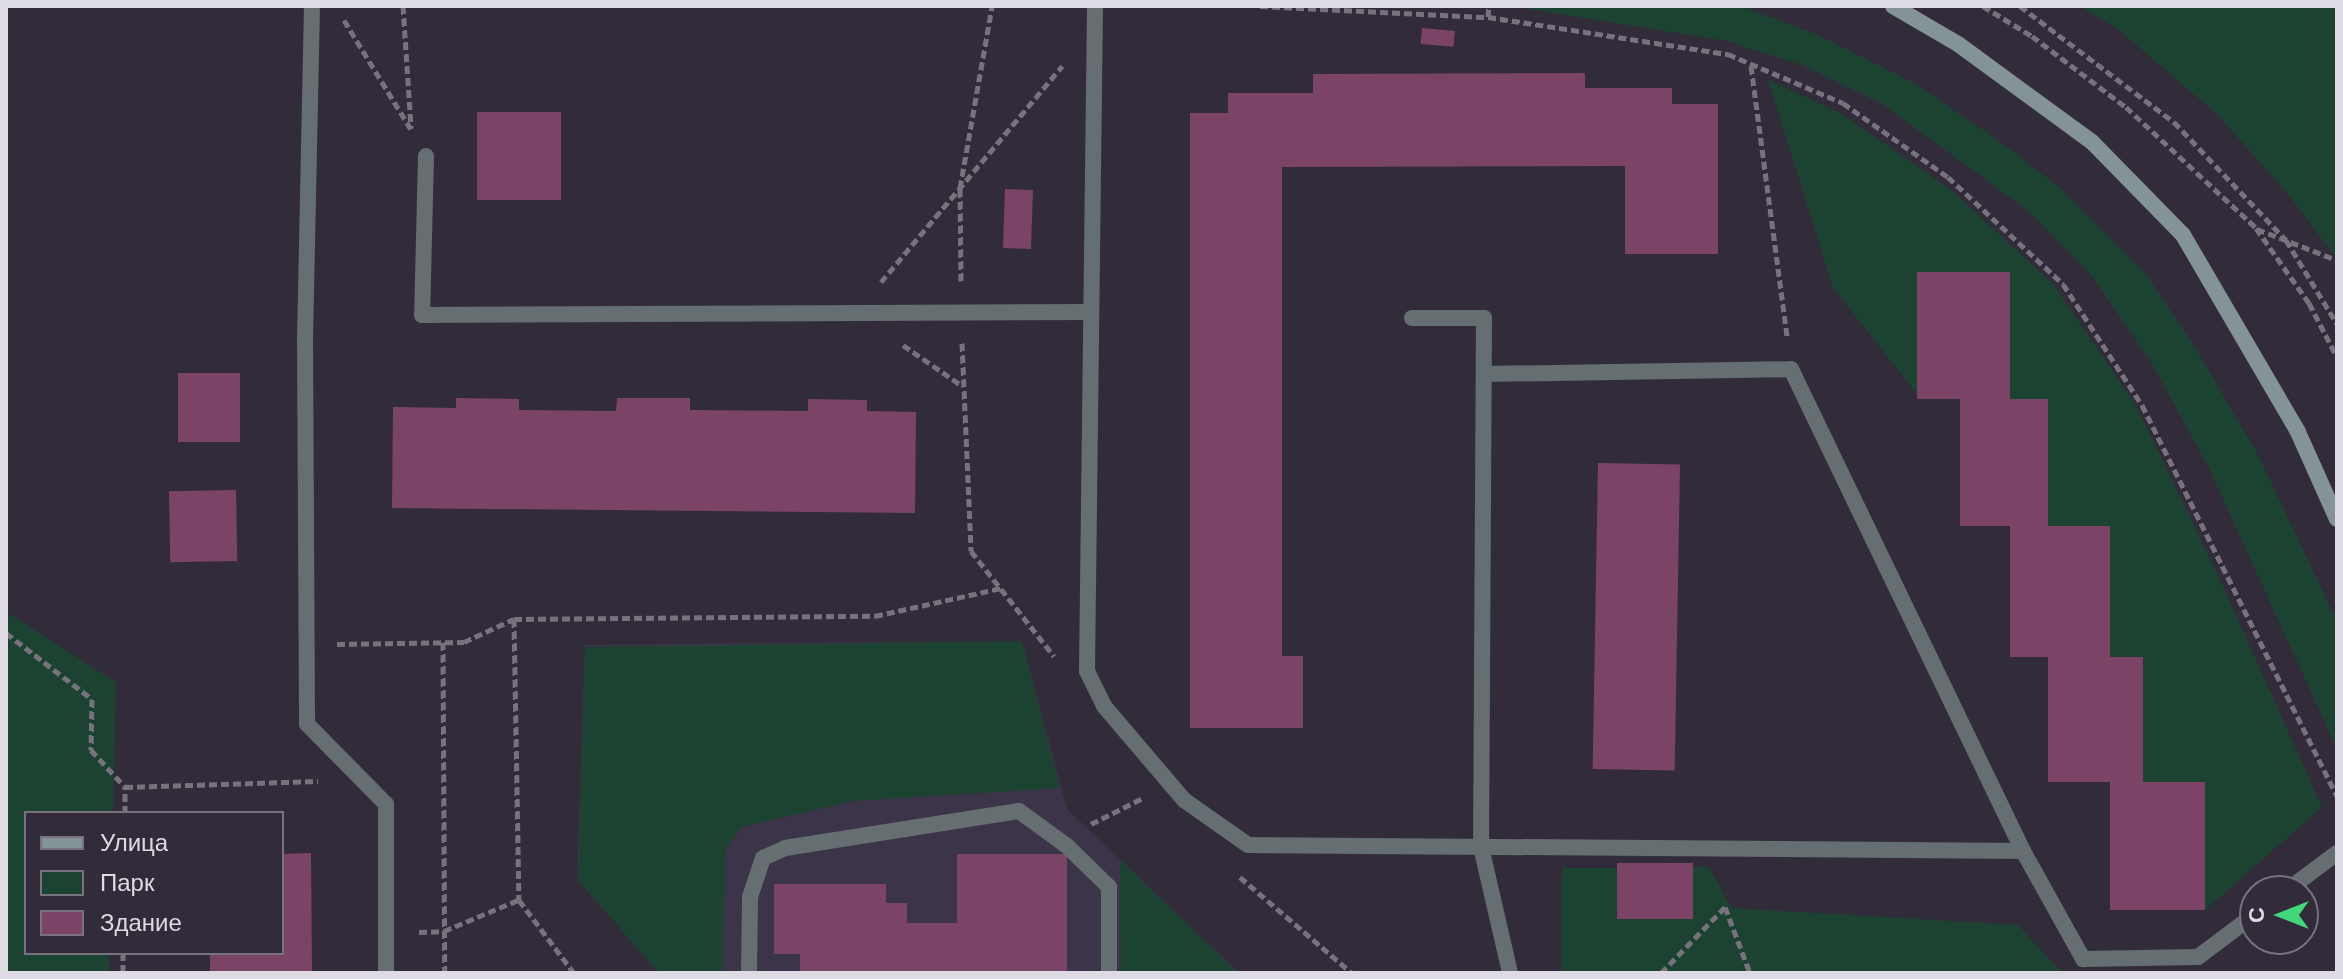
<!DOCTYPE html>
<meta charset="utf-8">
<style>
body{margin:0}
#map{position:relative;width:2343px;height:979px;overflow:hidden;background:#322c3a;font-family:"Work Sans",sans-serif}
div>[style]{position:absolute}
.built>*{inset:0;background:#3c3448}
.green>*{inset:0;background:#1c4332}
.building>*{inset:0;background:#7b4467;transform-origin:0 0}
.path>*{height:5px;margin-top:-2.5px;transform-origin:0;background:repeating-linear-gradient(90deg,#77727e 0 8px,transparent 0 12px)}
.service>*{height:16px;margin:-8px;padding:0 8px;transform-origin:8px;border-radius:8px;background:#656f71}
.secondary>*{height:16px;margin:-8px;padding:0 8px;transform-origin:8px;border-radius:8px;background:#849396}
span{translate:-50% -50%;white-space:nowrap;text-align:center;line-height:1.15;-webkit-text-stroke:6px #322c3a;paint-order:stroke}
.frame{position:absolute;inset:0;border:8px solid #dedbe4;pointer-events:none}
.legend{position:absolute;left:24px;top:811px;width:260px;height:144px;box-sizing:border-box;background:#322c3a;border:2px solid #77727e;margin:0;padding:10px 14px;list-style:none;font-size:24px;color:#dedbe4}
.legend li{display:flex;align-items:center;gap:16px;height:40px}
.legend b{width:40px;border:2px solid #77727e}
.north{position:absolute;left:2239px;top:875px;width:80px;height:80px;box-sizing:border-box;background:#322c3a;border:2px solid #77727e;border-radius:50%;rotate:270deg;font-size:22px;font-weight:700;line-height:32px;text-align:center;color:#dedbe4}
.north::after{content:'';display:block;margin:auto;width:28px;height:36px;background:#43d77b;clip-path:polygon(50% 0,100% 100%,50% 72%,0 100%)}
</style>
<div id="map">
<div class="built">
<i style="clip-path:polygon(1022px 641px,1067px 809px,1239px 973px,660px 973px,577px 879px,585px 645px)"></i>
</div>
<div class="green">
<i style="clip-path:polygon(1512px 6px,1741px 6px,1818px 35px,1912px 82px,2002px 143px,2061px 189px,2145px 273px,2193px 344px,2257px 453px,2337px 621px,2337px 749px,2209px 468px,2151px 362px,2092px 276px,2031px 213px,1884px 105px,1802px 65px,1727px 41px)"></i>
<i style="clip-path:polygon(2080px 6px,2337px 6px,2337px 259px,2288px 194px,2217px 114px,2120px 31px)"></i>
<i style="clip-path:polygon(1768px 80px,1840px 113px,1950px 189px,2053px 284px,2135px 404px,2217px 573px,2322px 807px,2205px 910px,2205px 783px,2143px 782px,2110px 657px,2110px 527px,2048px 526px,2048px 399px,2010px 399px,1917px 272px,1917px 394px,1833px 287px)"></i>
<i style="clip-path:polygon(6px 612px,116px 682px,113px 813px,26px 813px,26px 953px,109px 953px,109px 973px,6px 973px)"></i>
<i style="clip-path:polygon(1022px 641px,1060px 788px,853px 801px,742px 827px,725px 850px,723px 973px,659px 973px,578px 880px,585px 647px)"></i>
<i style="clip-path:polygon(1120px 860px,1238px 973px,1121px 973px)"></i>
<i style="clip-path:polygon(1693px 867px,1709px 867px,1731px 908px,2018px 925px,2062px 973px,1561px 973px,1562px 868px,1617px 868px,1618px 919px,1692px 919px)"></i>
</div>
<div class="building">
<i style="left:1422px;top:28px;width:33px;height:16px;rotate:5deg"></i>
<i style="clip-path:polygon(1585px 73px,1585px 88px,1672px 88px,1672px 104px,1718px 104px,1718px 254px,1625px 254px,1625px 166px,1282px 167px,1282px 656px,1303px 656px,1303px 728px,1190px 728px,1190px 113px,1228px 113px,1228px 93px,1313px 93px,1313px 74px)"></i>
<i style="left:477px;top:112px;width:84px;height:88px"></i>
<i style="left:1005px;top:189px;width:28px;height:59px;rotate:2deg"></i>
<i style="clip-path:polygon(1917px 272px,2010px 272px,2010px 399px,2048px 399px,2048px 526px,2110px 526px,2110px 657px,2143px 657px,2143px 782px,2205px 782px,2205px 910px,2110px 910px,2110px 782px,2048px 782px,2048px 657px,2010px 657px,2010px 526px,1960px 526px,1960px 399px,1917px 399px)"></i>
<i style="left:178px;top:373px;width:62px;height:69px"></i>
<i style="clip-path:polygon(456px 398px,519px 399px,519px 410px,616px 411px,617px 398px,690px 398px,690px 410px,808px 411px,808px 399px,867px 400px,867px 411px,916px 412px,915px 513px,392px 508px,393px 407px,456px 408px)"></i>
<i style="left:1598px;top:463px;width:82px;height:306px;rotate:1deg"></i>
<i style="left:236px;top:490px;width:71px;height:67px;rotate:89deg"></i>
<i style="clip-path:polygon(311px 853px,312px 973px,210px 973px,210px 953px,282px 953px,282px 854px)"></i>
<i style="clip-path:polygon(957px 854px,1067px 854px,1067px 973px,800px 973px,800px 954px,774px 954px,774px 884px,886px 884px,886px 903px,907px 903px,907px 923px,957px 923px)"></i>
<i style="left:1617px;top:863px;width:76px;height:56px"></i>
</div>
<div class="path">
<i style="left:403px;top:6px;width:122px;rotate:86.2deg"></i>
<i style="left:1260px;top:6px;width:228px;rotate:2.8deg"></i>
<i style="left:1488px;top:17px;width:243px;rotate:8.8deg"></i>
<i style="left:1728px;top:54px;width:125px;rotate:23.1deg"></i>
<i style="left:1843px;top:103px;width:128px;rotate:35.2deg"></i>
<i style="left:1948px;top:177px;width:157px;rotate:42.9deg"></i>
<i style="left:2063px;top:284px;width:145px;rotate:56.9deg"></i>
<i style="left:2142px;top:405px;width:437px;rotate:63.5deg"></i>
<i style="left:1983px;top:6px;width:57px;rotate:31.5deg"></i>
<i style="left:2032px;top:36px;width:118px;rotate:37.1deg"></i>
<i style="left:2126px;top:107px;width:178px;rotate:42.9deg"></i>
<i style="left:2256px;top:228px;width:92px;rotate:54.8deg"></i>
<i style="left:2309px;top:303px;width:61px;rotate:62.6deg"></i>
<i style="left:2020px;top:6px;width:193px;rotate:37deg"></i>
<i style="left:2174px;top:122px;width:163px;rotate:46.5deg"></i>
<i style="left:2286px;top:240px;width:98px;rotate:58.7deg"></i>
<i style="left:1488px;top:17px;width:11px;rotate:-85deg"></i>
<i style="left:344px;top:20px;width:130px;rotate:58.5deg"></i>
<i style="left:1751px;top:66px;width:273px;rotate:82.4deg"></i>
<i style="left:2257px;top:229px;width:86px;rotate:21.2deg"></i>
<i style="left:961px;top:281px;width:93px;rotate:-90.6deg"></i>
<i style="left:960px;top:188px;width:185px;rotate:-80deg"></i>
<i style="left:881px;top:282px;width:282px;rotate:-50deg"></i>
<i style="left:962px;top:343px;width:208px;rotate:87.5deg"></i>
<i style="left:971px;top:551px;width:134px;rotate:51.7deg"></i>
<i style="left:903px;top:345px;width:70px;rotate:34.6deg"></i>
<i style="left:514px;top:619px;width:361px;rotate:-0.5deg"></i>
<i style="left:875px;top:616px;width:129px;rotate:-12.5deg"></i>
<i style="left:6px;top:633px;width:108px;rotate:37.5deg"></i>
<i style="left:92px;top:699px;width:51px;rotate:91.1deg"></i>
<i style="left:91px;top:750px;width:50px;rotate:47.4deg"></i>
<i style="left:443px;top:642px;width:331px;rotate:89.7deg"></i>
<i style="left:337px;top:644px;width:127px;rotate:-0.9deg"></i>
<i style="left:464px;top:642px;width:55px;rotate:-24.7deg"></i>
<i style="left:514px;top:619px;width:281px;rotate:89deg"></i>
<i style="left:519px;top:900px;width:91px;rotate:53deg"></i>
<i style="left:125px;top:813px;width:26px;rotate:-90deg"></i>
<i style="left:125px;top:787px;width:193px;rotate:-1.8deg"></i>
<i style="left:1091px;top:824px;width:58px;rotate:-26.6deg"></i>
<i style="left:1240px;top:877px;width:148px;rotate:40.6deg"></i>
<i style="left:419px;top:932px;width:25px;rotate:-2deg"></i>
<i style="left:444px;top:931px;width:80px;rotate:-22.7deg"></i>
<i style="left:123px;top:973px;width:20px;rotate:-90deg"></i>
<i style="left:1661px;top:973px;width:92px;rotate:-45.9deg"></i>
<i style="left:1725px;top:907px;width:71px;rotate:69.3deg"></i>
</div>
<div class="service">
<i style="left:312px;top:6px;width:328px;rotate:91.2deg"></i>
<i style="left:305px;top:334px;width:390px;rotate:89.7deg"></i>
<i style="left:307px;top:724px;width:112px;rotate:45.4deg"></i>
<i style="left:386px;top:804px;width:169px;rotate:90deg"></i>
<i style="left:1095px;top:6px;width:665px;rotate:90.69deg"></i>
<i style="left:1087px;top:671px;width:39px;rotate:64deg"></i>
<i style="left:1104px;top:706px;width:123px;rotate:49.6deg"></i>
<i style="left:1184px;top:800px;width:78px;rotate:35.1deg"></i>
<i style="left:1248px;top:845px;width:775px;rotate:0.44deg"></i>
<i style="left:426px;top:156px;width:159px;rotate:91.4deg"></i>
<i style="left:422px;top:315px;width:669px;rotate:-0.26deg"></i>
<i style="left:1412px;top:318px;width:72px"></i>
<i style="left:1484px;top:318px;width:529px;rotate:90.32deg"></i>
<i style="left:1481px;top:847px;width:129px;rotate:77deg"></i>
<i style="left:1485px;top:374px;width:306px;rotate:-0.9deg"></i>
<i style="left:1791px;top:369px;width:535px;rotate:64.3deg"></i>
<i style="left:2023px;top:851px;width:124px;rotate:60.9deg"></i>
<i style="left:2083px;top:959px;width:115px;rotate:-1deg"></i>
<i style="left:2198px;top:957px;width:71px;rotate:-37deg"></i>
<i style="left:2286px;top:891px;width:64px;rotate:-36.7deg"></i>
<i style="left:749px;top:973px;width:76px;rotate:-89.2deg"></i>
<i style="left:750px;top:897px;width:41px;rotate:-71.6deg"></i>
<i style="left:763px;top:858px;width:24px;rotate:-24deg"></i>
<i style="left:785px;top:848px;width:237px;rotate:-9deg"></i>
<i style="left:1019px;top:811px;width:59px;rotate:36.1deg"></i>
<i style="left:1067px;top:846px;width:59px;rotate:44.3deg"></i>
<i style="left:1109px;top:887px;width:86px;rotate:90deg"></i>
</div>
<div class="secondary">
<i style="left:1893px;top:6px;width:75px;rotate:30.3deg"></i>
<i style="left:1958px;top:44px;width:166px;rotate:36.2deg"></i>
<i style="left:2092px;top:142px;width:130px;rotate:45.6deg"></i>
<i style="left:2183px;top:235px;width:228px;rotate:59.7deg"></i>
<i style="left:2298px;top:432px;width:95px;rotate:65.9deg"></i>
</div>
<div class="frame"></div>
<ul class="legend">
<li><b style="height:10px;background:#849396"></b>Улица</li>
<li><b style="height:22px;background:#1c4332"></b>Парк</li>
<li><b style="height:22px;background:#7b4467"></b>Здание</li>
</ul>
<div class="north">С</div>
</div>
